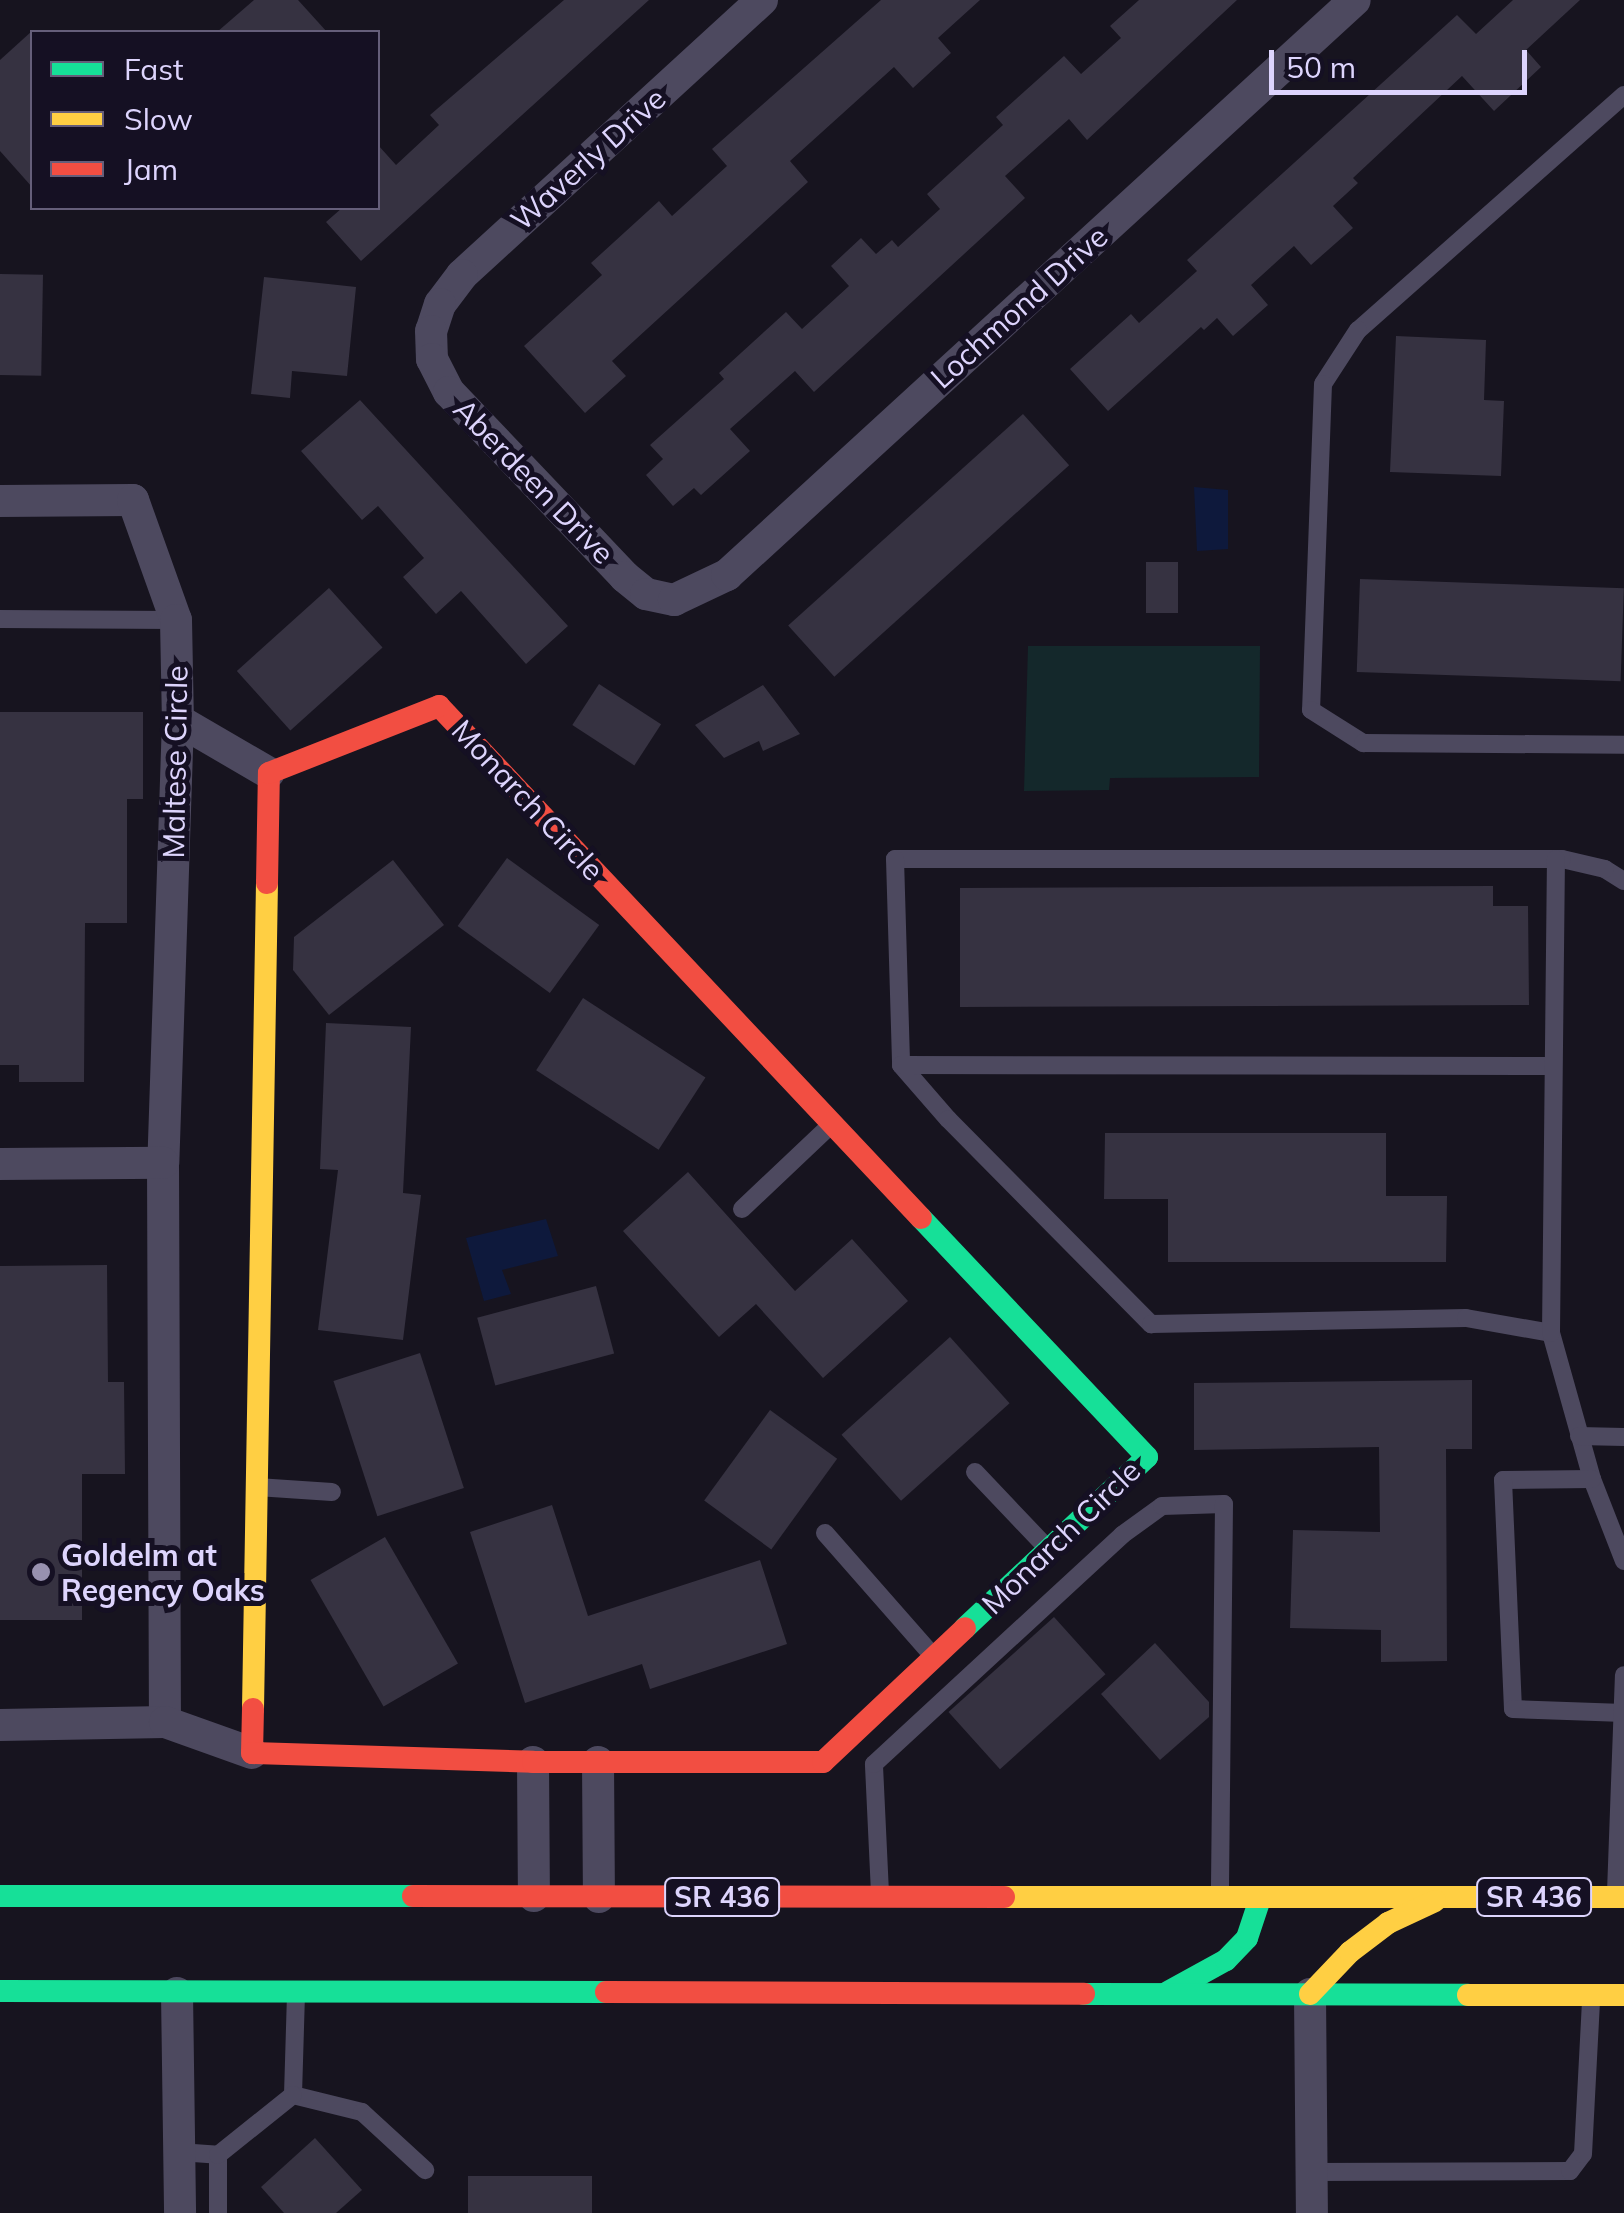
<!DOCTYPE html>
<style>
body{margin:0}
#map{position:relative;width:1624px;height:2213px;overflow:hidden;background:#17141f;font-family:Mulish,sans-serif}
div>[style]{position:absolute}
.green>*{inset:0;background:#14282b}
.water>*{inset:0;background:#0e193c}
.building>*{inset:0;background:#363241;transform-origin:0 0}
.lane>*{height:18px;margin:-9px;padding:0 9px;transform-origin:9px;border-radius:9px;background:#4d495f}
.street>*{height:32px;margin:-16px;padding:0 16px;transform-origin:16px;border-radius:16px;background:#4d495f}
.fast>*{height:22px;margin:-11px;padding:0 11px;transform-origin:11px;border-radius:11px;background:#16e098}
.slow>*{height:22px;margin:-11px;padding:0 11px;transform-origin:11px;border-radius:11px;background:#ffcf43}
.jam>*{height:22px;margin:-11px;padding:0 11px;transform-origin:11px;border-radius:11px;background:#f24e42}
.dots>*{width:28px;height:28px;translate:-50% -50%;box-sizing:border-box;border:5px solid #151023;border-radius:50%}
span{translate:-50% -50%;white-space:nowrap;text-align:center;line-height:1.15;-webkit-text-stroke:10px #151023;paint-order:stroke}
.shield-label span{padding:2px 8px;background:#151023;border:2px solid;border-radius:8px;-webkit-text-stroke-width:0}
.shield-label{font-size:28px;color:#ddd4fd;font-weight:700}
.street-label{font-size:30px;color:#ddd4fd}
.poi-label{font-size:30px;color:#ddd4fd;font-weight:700}
.left{translate:0 -50%;text-align:left}
.legend{position:absolute;left:30px;top:30px;width:350px;height:180px;box-sizing:border-box;background:#151023;border:2px solid #655e7a;margin:0;padding:12px 18px;list-style:none;font-size:30px;color:#ddd4fd}
.legend li{display:flex;align-items:center;gap:20px;height:50px}
.legend b{width:50px;border:2px solid #655e7a}
.scale{position:absolute;left:1269px;top:50px;width:258px;height:45px;box-sizing:border-box;border:5px solid #ddd4fd;border-top:0;padding-left:12px;font-size:30px;line-height:35px;white-space:nowrap;color:#ddd4fd;-webkit-text-stroke:8px #151023;paint-order:stroke}
</style>
<div id="map">
<div class="green">
<i style="clip-path:polygon(1028px 646px,1260px 646px,1259px 777px,1110px 778px,1109px 790px,1024px 791px)"></i>
</div>
<div class="water">
<i style="clip-path:polygon(1194px 487px,1228px 490px,1228px 549px,1197px 551px)"></i>
<i style="clip-path:polygon(546px 1219px,558px 1256px,502px 1270px,511px 1294px,484px 1301px,466px 1238px)"></i>
</div>
<div class="building">
<i style="clip-path:polygon(254px 0,298px 0,327px 32px,217px 32px)"></i>
<i style="clip-path:polygon(564px 0,649px 0,361px 261px,326px 222px,342px 208px,378px 208px,378px 145px,396px 165px,439px 125px,430px 115px)"></i>
<i style="clip-path:polygon(881px 0,980px 0,938px 38px,951px 53px,913px 88px,894px 67px,790px 161px,808px 182px,612px 361px,626px 376px,585px 413px,524px 346px,602px 275px,591px 263px,659px 201px,672px 216px,727px 166px,712px 149px)"></i>
<i style="clip-path:polygon(1139px 0,1237px 0,1087px 140px,1069px 119px,1005px 176px,1025px 198px,814px 392px,795px 371px,730px 429px,750px 451px,701px 495px,694px 488px,673px 506px,646px 475px,663px 459px,650px 445px,724px 379px,719px 373px,786px 312px,802px 329px,849px 286px,831px 266px,861px 238px,876px 254px,892px 240px,898px 247px,940px 209px,927px 194px,1003px 125px,996px 117px,1064px 56px,1081px 74px,1121px 38px,1110px 26px)"></i>
<i style="clip-path:polygon(1513px 0,1580px 0,1526px 50px,1541px 67px,1494px 111px,1462px 76px,1353px 178px,1358px 183px,1333px 206px,1353px 228px,1311px 265px,1294px 246px,1251px 285px,1268px 305px,1233px 336px,1217px 318px,1204px 330px,1201px 327px,1108px 411px,1070px 369px,1131px 314px,1139px 323px,1197px 271px,1187px 260px,1457px 15px,1476px 34px)"></i>
<i style="clip-path:polygon(32px 31px,32px 187px,0 151px,0 60px)"></i>
<i style="left:0;top:274px;width:43px;height:101px;rotate:1deg"></i>
<i style="clip-path:polygon(264px 277px,356px 287px,347px 376px,292px 371px,290px 398px,251px 394px)"></i>
<i style="clip-path:polygon(1396px 336px,1486px 340px,1484px 400px,1504px 401px,1501px 476px,1390px 472px)"></i>
<i style="clip-path:polygon(360px 400px,568px 626px,526px 664px,461px 591px,436px 614px,403px 577px,424px 558px,378px 506px,362px 520px,301px 451px)"></i>
<i style="left:1023px;top:414px;width:69px;height:316px;rotate:48deg"></i>
<i style="left:1146px;top:562px;width:32px;height:51px"></i>
<i style="left:1360px;top:579px;width:264px;height:93px;rotate:2deg"></i>
<i style="left:329px;top:588px;width:80px;height:124px;rotate:48deg"></i>
<i style="left:599px;top:684px;width:74px;height:49px;rotate:33deg"></i>
<i style="clip-path:polygon(763px 685px,800px 734px,763px 751px,759px 741px,724px 758px,695px 725px)"></i>
<i style="clip-path:polygon(0 712px,143px 712px,143px 799px,127px 799px,127px 923px,85px 923px,84px 1082px,19px 1082px,19px 1065px,0 1065px)"></i>
<i style="left:507px;top:858px;width:114px;height:84px;rotate:36deg"></i>
<i style="clip-path:polygon(393px 860px,444px 925px,329px 1015px,293px 970px,294px 937px)"></i>
<i style="clip-path:polygon(1493px 886px,1493px 906px,1528px 906px,1529px 1005px,960px 1007px,960px 888px)"></i>
<i style="left:583px;top:998px;width:146px;height:86px;rotate:33deg"></i>
<i style="clip-path:polygon(326px 1023px,411px 1027px,403px 1193px,421px 1195px,403px 1340px,318px 1330px,338px 1170px,320px 1169px)"></i>
<i style="clip-path:polygon(1105px 1133px,1386px 1133px,1386px 1196px,1447px 1196px,1446px 1262px,1168px 1262px,1168px 1199px,1104px 1199px)"></i>
<i style="clip-path:polygon(688px 1172px,795px 1291px,852px 1239px,908px 1301px,823px 1378px,756px 1304px,719px 1337px,623px 1231px)"></i>
<i style="clip-path:polygon(107px 1265px,108px 1382px,124px 1382px,125px 1474px,82px 1474px,82px 1620px,0 1620px,0 1266px)"></i>
<i style="left:596px;top:1286px;width:70px;height:123px;rotate:75deg"></i>
<i style="left:950px;top:1337px;width:89px;height:146px;rotate:48deg"></i>
<i style="left:420px;top:1353px;width:142px;height:91px;rotate:72deg"></i>
<i style="clip-path:polygon(1472px 1380px,1472px 1449px,1446px 1449px,1447px 1661px,1381px 1662px,1381px 1630px,1290px 1628px,1293px 1530px,1380px 1532px,1379px 1447px,1194px 1450px,1194px 1383px)"></i>
<i style="left:770px;top:1410px;width:83px;height:112px;rotate:36deg"></i>
<i style="clip-path:polygon(552px 1505px,588px 1616px,760px 1560px,787px 1644px,650px 1689px,642px 1664px,525px 1703px,470px 1532px)"></i>
<i style="left:385px;top:1537px;width:146px;height:86px;rotate:60deg"></i>
<i style="left:1054px;top:1617px;width:77px;height:142px;rotate:48deg"></i>
<i style="clip-path:polygon(1155px 1643px,1209px 1702px,1209px 1717px,1160px 1760px,1101px 1694px)"></i>
<i style="clip-path:polygon(315px 2138px,362px 2190px,336px 2213px,284px 2213px,261px 2187px)"></i>
<i style="left:468px;top:2176px;width:124px;height:37px"></i>
</div>
<div class="lane">
<i style="left:1624px;top:95px;width:355px;rotate:138.5deg"></i>
<i style="left:1358px;top:330px;width:64px;rotate:122.9deg"></i>
<i style="left:1323px;top:384px;width:326px;rotate:92.1deg"></i>
<i style="left:1311px;top:710px;width:62px;rotate:32.4deg"></i>
<i style="left:1363px;top:743px;width:261px;rotate:0.4deg"></i>
<i style="left:0;top:619px;width:176px;rotate:0.3deg"></i>
<i style="left:1624px;top:881px;width:22px;rotate:-148deg"></i>
<i style="left:1605px;top:869px;width:44px;rotate:-166.9deg"></i>
<i style="left:1562px;top:859px;width:667px;rotate:180deg"></i>
<i style="left:895px;top:859px;width:206px;rotate:88.3deg"></i>
<i style="left:901px;top:1065px;width:72px;rotate:49deg"></i>
<i style="left:948px;top:1119px;width:289px;rotate:45.3deg"></i>
<i style="left:1151px;top:1324px;width:315px;rotate:-1.1deg"></i>
<i style="left:1466px;top:1318px;width:86px;rotate:10deg"></i>
<i style="left:1551px;top:1333px;width:152px;rotate:74.3deg"></i>
<i style="left:1592px;top:1479px;width:88px;rotate:68.7deg"></i>
<i style="left:901px;top:1065px;width:652px;rotate:0.09deg"></i>
<i style="left:742px;top:1209px;width:124px;rotate:-43.4deg"></i>
<i style="left:1551px;top:1333px;width:474px;rotate:-89.4deg"></i>
<i style="left:1579px;top:1436px;width:45px;rotate:1.3deg"></i>
<i style="left:975px;top:1472px;width:106px;rotate:46.5deg"></i>
<i style="left:1592px;top:1479px;width:89px;rotate:179.4deg"></i>
<i style="left:1503px;top:1480px;width:229px;rotate:87.5deg"></i>
<i style="left:1513px;top:1709px;width:111px;rotate:2.1deg"></i>
<i style="left:257px;top:1487px;width:75px;rotate:3.8deg"></i>
<i style="left:825px;top:1533px;width:165px;rotate:48.7deg"></i>
<i style="left:1616px;top:1892px;width:217px;rotate:-87.9deg"></i>
<i style="left:880px;top:1893px;width:129px;rotate:-92.7deg"></i>
<i style="left:874px;top:1764px;width:338px;rotate:-42.7deg"></i>
<i style="left:1122px;top:1535px;width:49px;rotate:-35.9deg"></i>
<i style="left:1162px;top:1506px;width:62px;rotate:-1.8deg"></i>
<i style="left:1224px;top:1504px;width:390px;rotate:90.6deg"></i>
<i style="left:296px;top:1994px;width:101px;rotate:91.7deg"></i>
<i style="left:293px;top:2095px;width:71px;rotate:13.8deg"></i>
<i style="left:362px;top:2112px;width:86px;rotate:42.6deg"></i>
<i style="left:179px;top:2152px;width:39px;rotate:4deg"></i>
<i style="left:218px;top:2155px;width:58px;rotate:90deg"></i>
<i style="left:218px;top:2155px;width:96px;rotate:-38.7deg"></i>
<i style="left:1312px;top:2172px;width:258px;rotate:-0.2deg"></i>
<i style="left:1570px;top:2171px;width:21px;rotate:-53deg"></i>
<i style="left:1583px;top:2154px;width:154px;rotate:-87deg"></i>
</div>
<div class="street">
<i style="left:762px;top:0;width:407px;rotate:137.5deg"></i>
<i style="left:462px;top:275px;width:36px;rotate:127deg"></i>
<i style="left:440px;top:304px;width:28px;rotate:108deg"></i>
<i style="left:431px;top:331px;width:28px;rotate:88deg"></i>
<i style="left:432px;top:359px;width:37px;rotate:63deg"></i>
<i style="left:449px;top:392px;width:255px;rotate:46.4deg"></i>
<i style="left:625px;top:577px;width:27px;rotate:39deg"></i>
<i style="left:646px;top:594px;width:29px;rotate:12deg"></i>
<i style="left:674px;top:600px;width:59px;rotate:-25.3deg"></i>
<i style="left:727px;top:575px;width:851px;rotate:-42.48deg"></i>
<i style="left:0;top:501px;width:133px;rotate:-0.4deg"></i>
<i style="left:133px;top:500px;width:127px;rotate:70.3deg"></i>
<i style="left:176px;top:620px;width:100px;rotate:88.9deg"></i>
<i style="left:178px;top:720px;width:443px;rotate:91.9deg"></i>
<i style="left:163px;top:1163px;width:559px;rotate:89.8deg"></i>
<i style="left:165px;top:1722px;width:165px;rotate:179deg"></i>
<i style="left:178px;top:720px;width:105px;rotate:30.2deg"></i>
<i style="left:0;top:1164px;width:163px;rotate:-0.4deg"></i>
<i style="left:165px;top:1722px;width:92px;rotate:19.6deg"></i>
<i style="left:533px;top:1762px;width:134px;rotate:89.6deg"></i>
<i style="left:598px;top:1762px;width:135px;rotate:89.6deg"></i>
<i style="left:177px;top:1993px;width:220px;rotate:89.2deg"></i>
<i style="left:1310px;top:1994px;width:219px;rotate:89.5deg"></i>
</div>
<div class="fast">
<i style="left:921px;top:1218px;width:329px;rotate:46.6deg"></i>
<i style="left:1147px;top:1457px;width:250px;rotate:136.8deg"></i>
<i style="left:0;top:1896px;width:413px"></i>
<i style="left:0;top:1991px;width:606px;rotate:0.09deg"></i>
<i style="left:1168px;top:1992px;width:66px;rotate:-28.9deg"></i>
<i style="left:1226px;top:1960px;width:30px;rotate:-46deg"></i>
<i style="left:1247px;top:1938px;width:41px;rotate:-71.6deg"></i>
<i style="left:1084px;top:1994px;width:384px;rotate:0.1deg"></i>
</div>
<div class="slow">
<i style="left:253px;top:1709px;width:826px;rotate:-89.03deg"></i>
<i style="left:1004px;top:1897px;width:620px"></i>
<i style="left:1310px;top:1994px;width:58px;rotate:-46.4deg"></i>
<i style="left:1350px;top:1952px;width:48px;rotate:-37.3deg"></i>
<i style="left:1388px;top:1923px;width:52px;rotate:-25.1deg"></i>
<i style="left:1468px;top:1995px;width:156px"></i>
</div>
<div class="jam">
<i style="left:439px;top:706px;width:703px;rotate:46.73deg"></i>
<i style="left:267px;top:883px;width:110px;rotate:-89deg"></i>
<i style="left:269px;top:773px;width:183px;rotate:-21.5deg"></i>
<i style="left:253px;top:1709px;width:44px;rotate:91.3deg"></i>
<i style="left:252px;top:1753px;width:281px;rotate:1.8deg"></i>
<i style="left:533px;top:1762px;width:290px"></i>
<i style="left:823px;top:1762px;width:195px;rotate:-43.3deg"></i>
<i style="left:413px;top:1896px;width:591px;rotate:0.1deg"></i>
<i style="left:606px;top:1992px;width:478px;rotate:0.2deg"></i>
</div>
<div class="dots">
<i style="left:41px;top:1572px;background:#9891af"></i>
</div>
<div class="shield-label">
<span style="left:722px;top:1897px">SR 436</span>
<span style="left:1534px;top:1897px">SR 436</span>
</div>
<div class="street-label">
<span style="left:588px;top:159px;rotate:-42deg">Waverly Drive</span>
<span style="left:1019px;top:307px;rotate:-42deg">Lochmond Drive</span>
<span style="left:534px;top:481px;rotate:46deg">Aberdeen Drive</span>
<span style="left:175px;top:762px;rotate:-89deg">Maltese Circle</span>
<span style="left:528px;top:800px;rotate:47deg">Monarch Circle</span>
<span style="left:1061px;top:1537px;rotate:-44deg">Monarch Circle</span>
</div>
<div class="poi-label">
<span class="left" style="left:61px;top:1572px">Goldelm at<br>Regency Oaks</span>
</div>
<ul class="legend">
<li><b style="height:12px;background:#16e098"></b>Fast</li>
<li><b style="height:12px;background:#ffcf43"></b>Slow</li>
<li><b style="height:12px;background:#f24e42"></b>Jam</li>
</ul>
<div class="scale">50 m</div>
</div>
